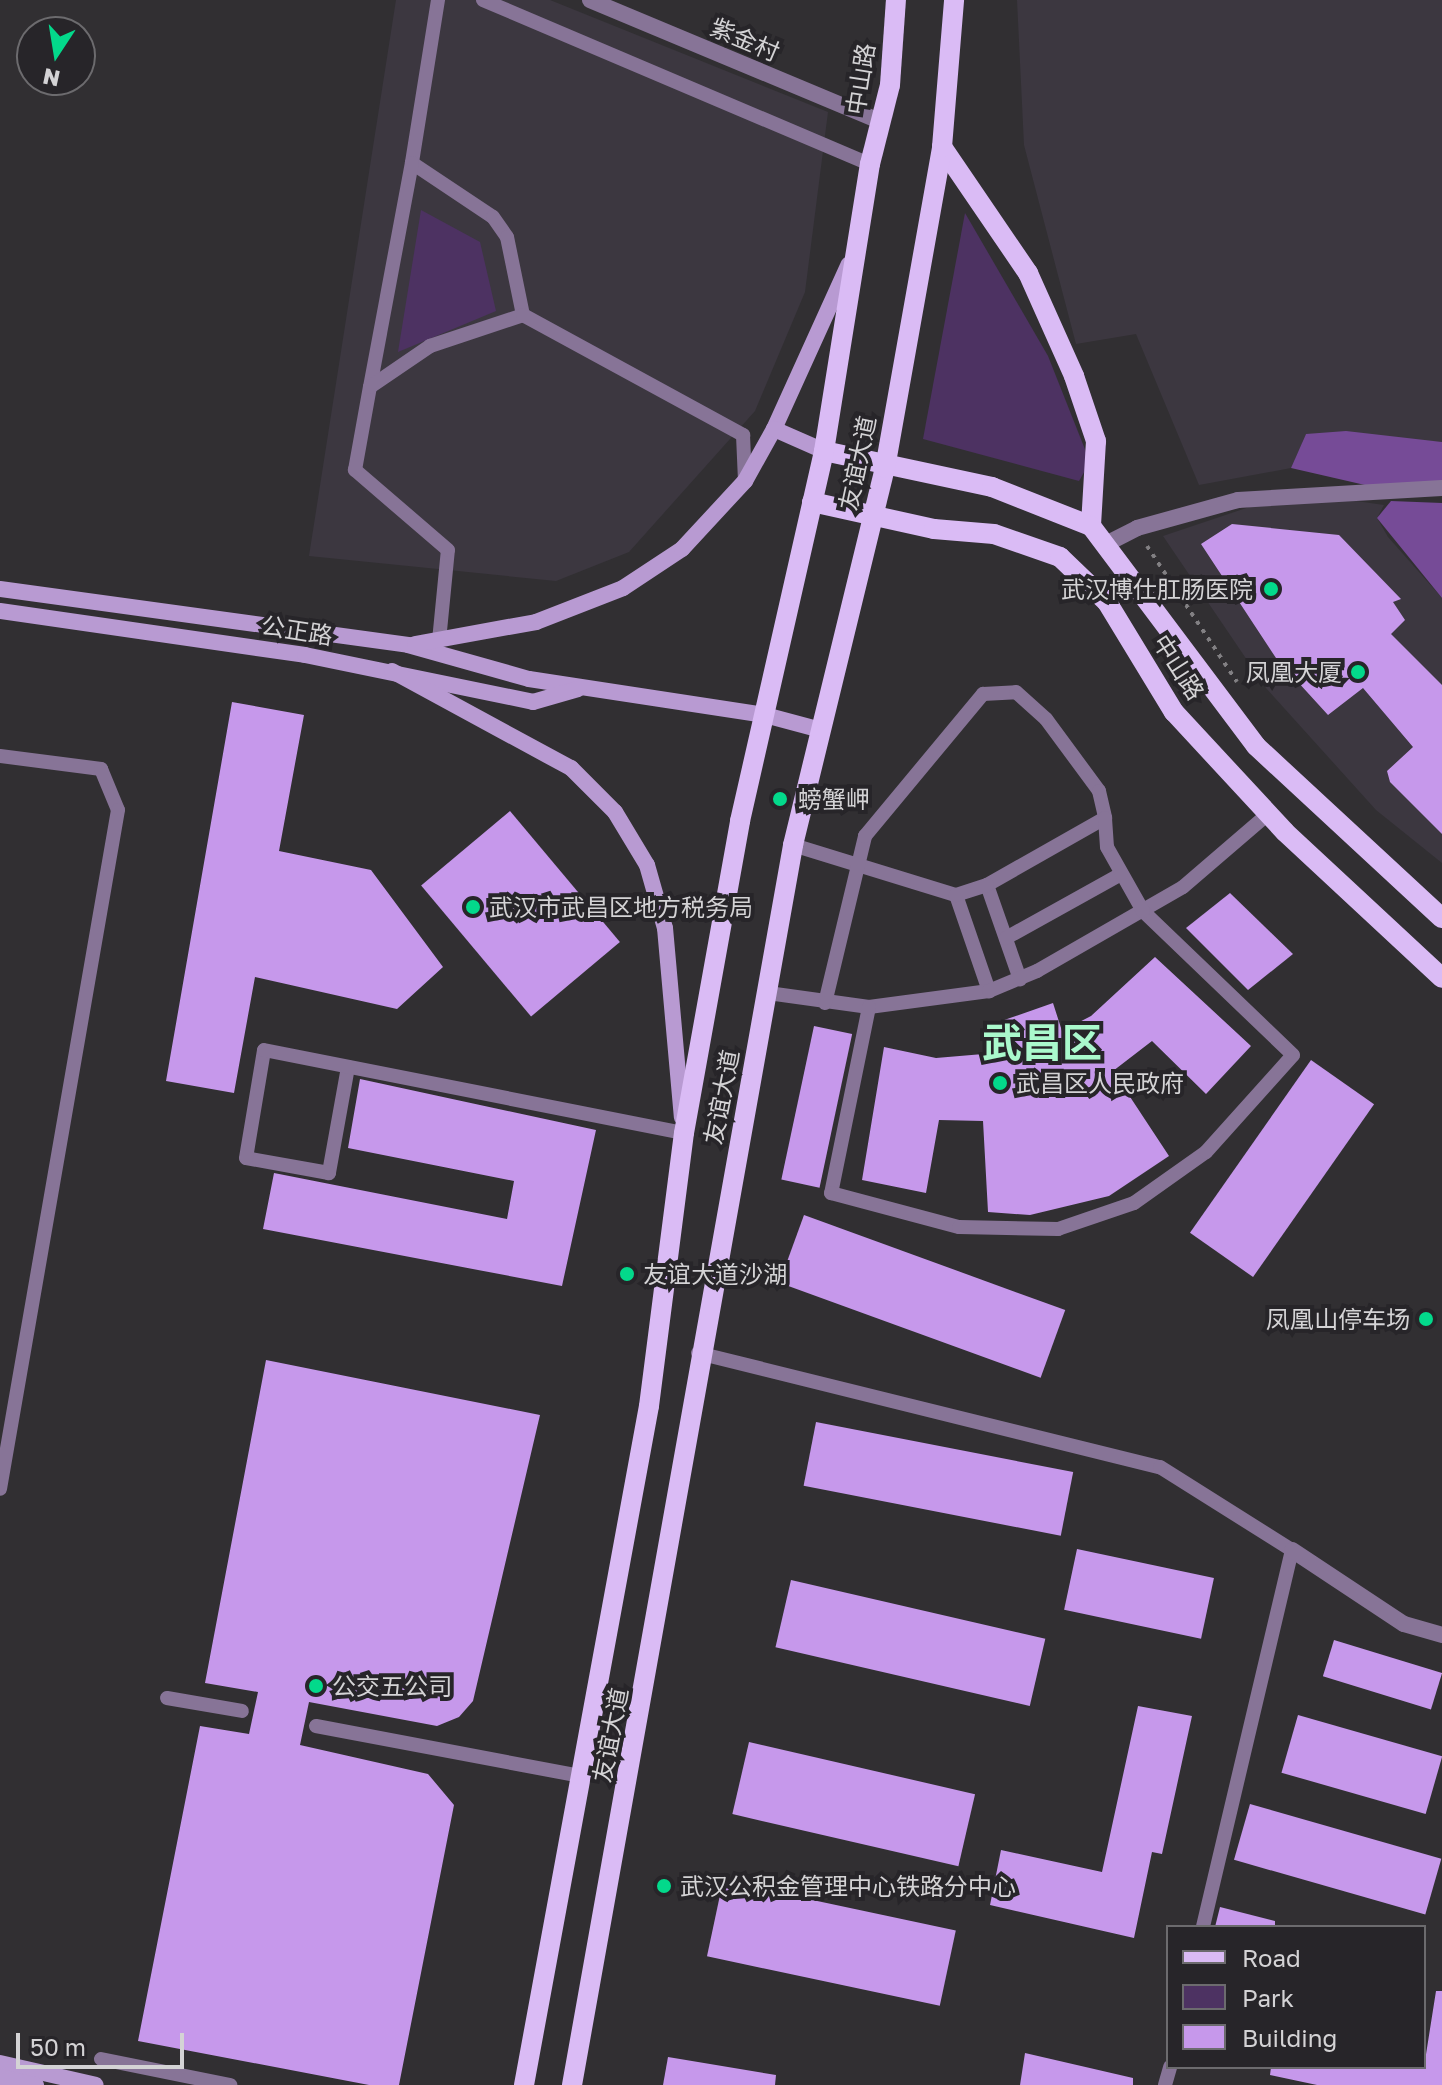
<!DOCTYPE html>
<meta charset="utf-8">
<style>
body{margin:0}
#map{position:relative;width:1442px;height:2085px;overflow:hidden;background:#312f32;font-family:"Golos Text","Noto Sans SC",sans-serif}
div>[style]{position:absolute}
.built>*{inset:0;background:#3c3740}
.green>*{inset:0;background:#4d3262}
.forest>*{inset:0;background:#764b97}
.building>*{inset:0;background:#c698eb;transform-origin:0 0}
.path>*{height:4px;margin-top:-2px;transform-origin:0;background:repeating-linear-gradient(90deg,#828083 0 4px,transparent 0 10px)}
.service>*{height:14px;margin:-7px;padding:0 7px;transform-origin:7px;border-radius:7px;background:#877497}
.minor>*{height:16px;margin:-8px;padding:0 8px;transform-origin:8px;border-radius:8px;background:#877497}
.secondary>*{height:16px;margin:-8px;padding:0 8px;transform-origin:8px;border-radius:8px;background:#b89ad2}
.primary>*{height:20px;margin:-10px;padding:0 10px;transform-origin:10px;border-radius:10px;background:#dabbf5}
.dots>*{width:22px;height:22px;translate:-50% -50%;box-sizing:border-box;border:4px solid #272529;border-radius:50%}
span{translate:-50% -50%;white-space:nowrap;text-align:center;line-height:1.15;-webkit-text-stroke:8px #272529;paint-order:stroke}
.street-label{font-size:24px;color:#d4d3d5}
.poi-label{font-size:24px;color:#d4d3d5}
.right{translate:-100% -50%;text-align:right}
.left{translate:0 -50%;text-align:left}
.town-label{font-size:40px;color:#aaf9cc;font-weight:700}
.legend{position:absolute;left:1166px;top:1925px;width:260px;height:144px;box-sizing:border-box;background:#272529;border:2px solid #6c6b6e;margin:0;padding:10px 14px;list-style:none;font-size:24px;color:#d4d3d5}
.legend li{display:flex;align-items:center;gap:16px;height:40px}
.legend b{width:40px;border:2px solid #6c6b6e}
.north{position:absolute;left:16px;top:16px;width:80px;height:80px;box-sizing:border-box;background:#272529;border:2px solid #6c6b6e;border-radius:50%;rotate:192deg;font-size:22px;font-weight:700;line-height:32px;text-align:center;color:#d4d3d5}
.north::after{content:'';display:block;margin:auto;width:28px;height:36px;background:#03d98b;clip-path:polygon(50% 0,100% 100%,50% 72%,0 100%)}
.scale{position:absolute;left:16px;top:2033px;width:168px;height:36px;box-sizing:border-box;border:4px solid #d4d3d5;border-top:0;padding-left:10px;font-size:24px;line-height:28px;white-space:nowrap;color:#d4d3d5;-webkit-text-stroke:6px #272529;paint-order:stroke}
</style>
<div id="map">
<div class="built">
<i style="clip-path:polygon(396px 0,550px 0,828px 112px,805px 292px,755px 411px,629px 552px,556px 581px,309px 556px)"></i>
<i style="clip-path:polygon(1017px 0,1442px 0,1442px 442px,1306px 434px,1291px 468px,1199px 485px,1136px 334px,1076px 344px,1024px 145px)"></i>
<i style="clip-path:polygon(1294px 492px,1384px 505px,1377px 518px,1388px 537px,1442px 598px,1442px 863px,1376px 810px,1266px 688px,1163px 536px)"></i>
</div>
<div class="green">
<i style="clip-path:polygon(421px 210px,480px 242px,496px 311px,398px 352px)"></i>
<i style="clip-path:polygon(965px 213px,1048px 356px,1090px 462px,1079px 481px,923px 439px)"></i>
</div>
<div class="forest">
<i style="clip-path:polygon(1346px 431px,1442px 442px,1442px 486px,1365px 485px,1291px 468px,1306px 434px)"></i>
<i style="clip-path:polygon(1391px 501px,1442px 503px,1442px 598px,1377px 518px)"></i>
</div>
<div class="building">
<i style="clip-path:polygon(1232px 524px,1339px 535px,1401px 599px,1393px 602px,1405px 620px,1391px 634px,1442px 685px,1442px 834px,1390px 782px,1387px 771px,1413px 747px,1363px 688px,1328px 715px,1276px 658px,1201px 544px)"></i>
<i style="clip-path:polygon(232px 702px,304px 715px,279px 851px,371px 870px,443px 967px,397px 1009px,255px 977px,234px 1093px,166px 1081px)"></i>
<i style="left:510px;top:811px;width:171px;height:116px;rotate:50deg"></i>
<i style="clip-path:polygon(1230px 893px,1293px 954px,1248px 990px,1186px 928px)"></i>
<i style="clip-path:polygon(1155px 957px,1251px 1046px,1206px 1094px,1152px 1041px,1113px 1071px,1169px 1156px,1109px 1196px,1030px 1215px,988px 1212px,983px 1121px,939px 1120px,926px 1193px,862px 1180px,884px 1047px,936px 1058px,995px 1053px,987px 1026px,1053px 1003px,1062px 1031px,1091px 1016px)"></i>
<i style="left:814px;top:1026px;width:39px;height:157px;rotate:12deg"></i>
<i style="left:1311px;top:1060px;width:77px;height:211px;rotate:35deg"></i>
<i style="clip-path:polygon(360px 1079px,596px 1130px,562px 1286px,263px 1229px,274px 1173px,507px 1219px,514px 1181px,348px 1148px)"></i>
<i style="left:804px;top:1215px;width:278px;height:72px;rotate:20deg"></i>
<i style="clip-path:polygon(266px 1360px,540px 1415px,473px 1701px,459px 1717px,437px 1726px,309px 1702px,300px 1745px,428px 1774px,454px 1805px,399px 2085px,369px 2085px,138px 2041px,200px 1726px,249px 1734px,258px 1692px,205px 1683px)"></i>
<i style="left:816px;top:1422px;width:262px;height:65px;rotate:11deg"></i>
<i style="left:1077px;top:1549px;width:140px;height:62px;rotate:12deg"></i>
<i style="left:791px;top:1580px;width:261px;height:69px;rotate:13deg"></i>
<i style="left:1334px;top:1640px;width:113px;height:38px;rotate:17deg"></i>
<i style="clip-path:polygon(1138px 1706px,1192px 1716px,1162px 1854px,1152px 1852px,1134px 1938px,990px 1905px,1001px 1850px,1102px 1872px)"></i>
<i style="left:1298px;top:1715px;width:150px;height:60px;rotate:16deg"></i>
<i style="left:749px;top:1742px;width:232px;height:74px;rotate:13deg"></i>
<i style="left:1250px;top:1804px;width:199px;height:58px;rotate:16deg"></i>
<i style="left:723px;top:1881px;width:238px;height:77px;rotate:12deg"></i>
<i style="clip-path:polygon(1220px 1907px,1275px 1921px,1275px 1927px,1215px 1927px)"></i>
<i style="clip-path:polygon(1436px 1991px,1442px 1991px,1442px 2085px,1317px 2085px,1270px 2075px,1271px 2067px,1424px 2067px)"></i>
<i style="clip-path:polygon(1025px 2053px,1133px 2078px,1133px 2085px,1020px 2085px)"></i>
<i style="clip-path:polygon(668px 2057px,776px 2075px,775px 2085px,663px 2085px)"></i>
</div>
<div class="path">
<i style="left:1147px;top:546px;width:163px;rotate:56.5deg"></i>
</div>
<div class="service">
<i style="left:438px;top:0;width:165px;rotate:99.1deg"></i>
<i style="left:412px;top:163px;width:97px;rotate:33.7deg"></i>
<i style="left:493px;top:217px;width:24px;rotate:55deg"></i>
<i style="left:507px;top:237px;width:80px;rotate:78.4deg"></i>
<i style="left:483px;top:0;width:420px;rotate:23deg"></i>
<i style="left:370px;top:387px;width:228px;rotate:-79.4deg"></i>
<i style="left:439px;top:641px;width:91px;rotate:-84.4deg"></i>
<i style="left:448px;top:550px;width:123px;rotate:-139.3deg"></i>
<i style="left:355px;top:470px;width:84px;rotate:-79.8deg"></i>
<i style="left:370px;top:387px;width:73px;rotate:-34.3deg"></i>
<i style="left:430px;top:346px;width:98px;rotate:-18.4deg"></i>
<i style="left:523px;top:315px;width:251px;rotate:28.6deg"></i>
<i style="left:743px;top:435px;width:46px;rotate:87.5deg"></i>
<i style="left:0;top:756px;width:102px;rotate:7.3deg"></i>
<i style="left:101px;top:769px;width:44px;rotate:67.5deg"></i>
<i style="left:118px;top:810px;width:689px;rotate:99.86deg"></i>
<i style="left:793px;top:845px;width:170px;rotate:17.1deg"></i>
<i style="left:956px;top:895px;width:102px;rotate:71deg"></i>
<i style="left:987px;top:885px;width:100px;rotate:70.7deg"></i>
<i style="left:1006px;top:938px;width:129px;rotate:-29.1deg"></i>
<i style="left:768px;top:993px;width:102px;rotate:7.9deg"></i>
<i style="left:869px;top:1007px;width:121px;rotate:-7.6deg"></i>
<i style="left:989px;top:991px;width:52px;rotate:-22.6deg"></i>
<i style="left:1037px;top:971px;width:168px;rotate:-29.9deg"></i>
<i style="left:1183px;top:887px;width:112px;rotate:-40.7deg"></i>
<i style="left:825px;top:1003px;width:172px;rotate:-76.5deg"></i>
<i style="left:865px;top:836px;width:185px;rotate:-50.3deg"></i>
<i style="left:983px;top:694px;width:33px;rotate:-3deg"></i>
<i style="left:1016px;top:692px;width:40px;rotate:42deg"></i>
<i style="left:1046px;top:719px;width:89px;rotate:53.6deg"></i>
<i style="left:1099px;top:791px;width:28px;rotate:77deg"></i>
<i style="left:1105px;top:818px;width:136px;rotate:150.4deg"></i>
<i style="left:987px;top:885px;width:33px;rotate:162deg"></i>
<i style="left:869px;top:1007px;width:190px;rotate:101.5deg"></i>
<i style="left:831px;top:1193px;width:132px;rotate:14.9deg"></i>
<i style="left:959px;top:1227px;width:99px;rotate:1.2deg"></i>
<i style="left:1058px;top:1229px;width:80px;rotate:-18.9deg"></i>
<i style="left:1134px;top:1203px;width:88px;rotate:-35.3deg"></i>
<i style="left:1206px;top:1152px;width:130px;rotate:-48.1deg"></i>
<i style="left:1293px;top:1055px;width:208px;rotate:-136.2deg"></i>
<i style="left:1143px;top:911px;width:73px;rotate:-119.4deg"></i>
<i style="left:1107px;top:847px;width:29px;rotate:-94deg"></i>
<i style="left:348px;top:1067px;width:108px;rotate:100.2deg"></i>
<i style="left:329px;top:1173px;width:84px;rotate:-169.8deg"></i>
<i style="left:246px;top:1158px;width:109px;rotate:-80.5deg"></i>
<i style="left:264px;top:1050px;width:428px;rotate:11.2deg"></i>
<i style="left:698px;top:1353px;width:476px;rotate:13.9deg"></i>
<i style="left:1160px;top:1467px;width:156px;rotate:32.2deg"></i>
<i style="left:1292px;top:1550px;width:387px;rotate:103.3deg"></i>
<i style="left:167px;top:1698px;width:76px;rotate:9.8deg"></i>
<i style="left:316px;top:1726px;width:270px;rotate:10.7deg"></i>
<i style="left:101px;top:2059px;width:132px;rotate:11.4deg"></i>
<i style="left:1165px;top:2085px;width:19px;rotate:-74deg"></i>
</div>
<div class="minor">
<i style="left:590px;top:0;width:316px;rotate:22.7deg"></i>
<i style="left:1106px;top:544px;width:35px;rotate:-27deg"></i>
<i style="left:1137px;top:528px;width:105px;rotate:-15.5deg"></i>
<i style="left:1238px;top:500px;width:204px;rotate:-3.4deg"></i>
<i style="left:1292px;top:1550px;width:134px;rotate:33.5deg"></i>
<i style="left:1404px;top:1624px;width:40px;rotate:16deg"></i>
</div>
<div class="secondary">
<i style="left:774px;top:429px;width:181px;rotate:-65.6deg"></i>
<i style="left:0;top:589px;width:412px;rotate:7.8deg"></i>
<i style="left:408px;top:645px;width:126px;rotate:15.7deg"></i>
<i style="left:529px;top:679px;width:239px;rotate:8.7deg"></i>
<i style="left:765px;top:715px;width:58px;rotate:15deg"></i>
<i style="left:0;top:611px;width:308px;rotate:8.2deg"></i>
<i style="left:305px;top:655px;width:233px;rotate:11.6deg"></i>
<i style="left:533px;top:702px;width:47px;rotate:-16.1deg"></i>
<i style="left:415px;top:644px;width:123px;rotate:-10.3deg"></i>
<i style="left:536px;top:622px;width:93px;rotate:-21.3deg"></i>
<i style="left:623px;top:588px;width:71px;rotate:-33.5deg"></i>
<i style="left:682px;top:549px;width:93px;rotate:-47.2deg"></i>
<i style="left:745px;top:481px;width:60px;rotate:-60.9deg"></i>
<i style="left:774px;top:429px;width:55px;rotate:23.7deg"></i>
<i style="left:392px;top:671px;width:204px;rotate:28.5deg"></i>
<i style="left:571px;top:768px;width:62px;rotate:45deg"></i>
<i style="left:615px;top:812px;width:62px;rotate:58.9deg"></i>
<i style="left:647px;top:865px;width:66px;rotate:74.1deg"></i>
<i style="left:665px;top:928px;width:190px;rotate:84.9deg"></i>
<i style="left:0;top:2063px;width:98px;rotate:12.9deg"></i>
<i style="left:0;top:2077px;width:37px;rotate:13deg"></i>
</div>
<div class="primary">
<i style="left:942px;top:147px;width:153px;rotate:55.7deg"></i>
<i style="left:1028px;top:273px;width:113px;rotate:65.9deg"></i>
<i style="left:1074px;top:376px;width:69px;rotate:71.3deg"></i>
<i style="left:1096px;top:441px;width:85px;rotate:93.4deg"></i>
<i style="left:824px;top:451px;width:172px;rotate:12.1deg"></i>
<i style="left:992px;top:487px;width:106px;rotate:21.5deg"></i>
<i style="left:1091px;top:526px;width:275px;rotate:53.1deg"></i>
<i style="left:1256px;top:746px;width:253px;rotate:42.8deg"></i>
<i style="left:812px;top:502px;width:125px;rotate:12.5deg"></i>
<i style="left:934px;top:529px;width:60px;rotate:4.8deg"></i>
<i style="left:994px;top:534px;width:70px;rotate:19.2deg"></i>
<i style="left:1060px;top:557px;width:65px;rotate:43.8deg"></i>
<i style="left:1107px;top:602px;width:129px;rotate:58.7deg"></i>
<i style="left:1174px;top:712px;width:163px;rotate:47.2deg"></i>
<i style="left:1285px;top:832px;width:214px;rotate:42.9deg"></i>
<i style="left:524px;top:2085px;width:690px;rotate:-79.57deg"></i>
<i style="left:649px;top:1406px;width:275px;rotate:-82.7deg"></i>
<i style="left:684px;top:1133px;width:317px;rotate:-79.8deg"></i>
<i style="left:740px;top:821px;width:379px;rotate:-77.2deg"></i>
<i style="left:824px;top:451px;width:291px;rotate:-80.9deg"></i>
<i style="left:870px;top:164px;width:81px;rotate:-75.8deg"></i>
<i style="left:890px;top:85px;width:85px;rotate:-86deg"></i>
<i style="left:572px;top:2085px;width:1260px;rotate:-79.89deg"></i>
<i style="left:793px;top:845px;width:388px;rotate:-76.3deg"></i>
<i style="left:885px;top:468px;width:326px;rotate:-79.9deg"></i>
<i style="left:942px;top:147px;width:147px;rotate:-85.3deg"></i>
</div>
<div class="dots">
<i style="left:1271px;top:589px;background:#03d98b"></i>
<i style="left:1358px;top:672px;background:#03d98b"></i>
<i style="left:780px;top:799px;background:#03d98b"></i>
<i style="left:473px;top:907px;background:#03d98b"></i>
<i style="left:1000px;top:1083px;background:#03d98b"></i>
<i style="left:627px;top:1274px;background:#03d98b"></i>
<i style="left:1426px;top:1319px;background:#03d98b"></i>
<i style="left:316px;top:1686px;background:#03d98b"></i>
<i style="left:664px;top:1886px;background:#03d98b"></i>
</div>
<div class="street-label">
<span style="left:745px;top:39px;rotate:23deg">紫金村</span>
<span style="left:860px;top:79px;rotate:-81deg">中山路</span>
<span style="left:857px;top:463px;rotate:-78deg">友谊大道</span>
<span style="left:297px;top:630px;rotate:9deg">公正路</span>
<span style="left:1179px;top:667px;rotate:57deg">中山路</span>
<span style="left:721px;top:1097px;rotate:-79deg">友谊大道</span>
<span style="left:610px;top:1735px;rotate:-79deg">友谊大道</span>
</div>
<div class="poi-label">
<span class="right" style="left:1253px;top:589px">武汉博仕肛肠医院</span>
<span class="right" style="left:1342px;top:672px">凤凰大厦</span>
<span class="left" style="left:798px;top:799px">螃蟹岬</span>
<span class="left" style="left:489px;top:907px">武汉市武昌区地方税务局</span>
<span class="left" style="left:1016px;top:1083px">武昌区人民政府</span>
<span class="left" style="left:643px;top:1274px">友谊大道沙湖</span>
<span class="right" style="left:1410px;top:1319px">凤凰山停车场</span>
<span class="left" style="left:332px;top:1686px">公交五公司</span>
<span class="left" style="left:680px;top:1886px">武汉公积金管理中心铁路分中心</span>
</div>
<div class="town-label">
<span style="left:1042px;top:1042px">武昌区</span>
</div>
<ul class="legend">
<li><b style="height:10px;background:#dabbf5"></b>Road</li>
<li><b style="height:22px;background:#4d3262"></b>Park</li>
<li><b style="height:22px;background:#c698eb"></b>Building</li>
</ul>
<div class="north">N</div>
<div class="scale">50 m</div>
</div>
